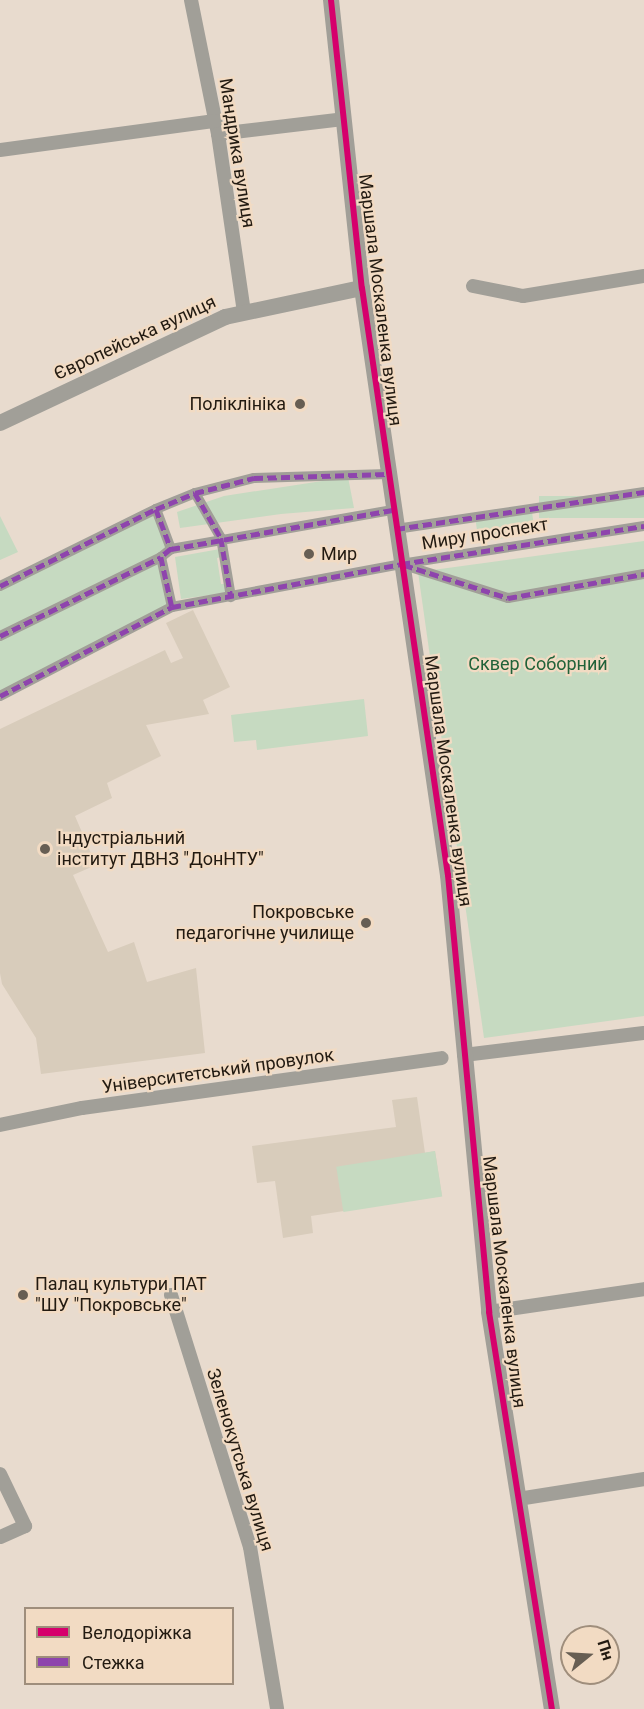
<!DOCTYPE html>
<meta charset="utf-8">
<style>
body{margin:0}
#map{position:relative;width:644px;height:1709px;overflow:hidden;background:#e8dbce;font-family:Roboto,sans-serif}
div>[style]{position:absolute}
.education>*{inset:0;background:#d8ccbb}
.green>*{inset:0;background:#c6dac1;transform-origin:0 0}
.pedestrian>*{height:10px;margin:-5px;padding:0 5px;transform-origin:5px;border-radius:5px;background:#a19f98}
.minor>*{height:14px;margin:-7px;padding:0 7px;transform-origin:7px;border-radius:7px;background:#a19f98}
.tertiary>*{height:16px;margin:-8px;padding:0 8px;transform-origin:8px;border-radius:8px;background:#a19f98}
.quiet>*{height:4.5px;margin-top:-2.25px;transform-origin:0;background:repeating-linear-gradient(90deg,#8e44ad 0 9px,transparent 0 13.5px)}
.cycleway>*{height:6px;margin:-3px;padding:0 3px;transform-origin:3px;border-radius:3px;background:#d6006c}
.dots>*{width:16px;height:16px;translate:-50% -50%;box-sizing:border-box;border:3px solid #f2dbc3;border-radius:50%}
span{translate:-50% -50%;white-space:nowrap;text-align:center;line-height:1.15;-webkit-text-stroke:4.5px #f2dbc3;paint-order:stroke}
.street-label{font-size:18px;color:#221a11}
.poi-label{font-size:18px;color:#221a11}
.right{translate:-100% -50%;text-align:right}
.left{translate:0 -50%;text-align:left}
.park-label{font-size:18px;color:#216239}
.legend{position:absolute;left:24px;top:1607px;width:210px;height:78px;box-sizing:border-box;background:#f2dbc3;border:2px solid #9f8e7c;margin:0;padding:8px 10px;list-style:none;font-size:18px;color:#221a11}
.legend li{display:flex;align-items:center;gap:12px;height:30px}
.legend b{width:30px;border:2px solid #9f8e7c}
.north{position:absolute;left:560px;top:1625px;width:60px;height:60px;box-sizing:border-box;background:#f2dbc3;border:2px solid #9f8e7c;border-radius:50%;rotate:72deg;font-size:16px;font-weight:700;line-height:24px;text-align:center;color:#221a11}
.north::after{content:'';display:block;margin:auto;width:21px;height:27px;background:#675e53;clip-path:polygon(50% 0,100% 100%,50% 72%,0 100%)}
</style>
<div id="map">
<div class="education">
<i style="clip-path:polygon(193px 610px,230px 687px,203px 700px,209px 714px,146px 725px,161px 756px,107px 783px,112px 798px,75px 816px,96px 865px,73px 875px,108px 952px,134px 942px,147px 982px,196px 968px,205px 1053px,41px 1074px,36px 1038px,2px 984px,0 973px,0 729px,165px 650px,171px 663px,183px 658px,166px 623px)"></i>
<i style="clip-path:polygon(417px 1097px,425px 1153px,435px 1151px,442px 1196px,311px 1216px,313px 1233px,283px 1238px,275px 1181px,257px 1183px,252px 1146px,396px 1127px,392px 1100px)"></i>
</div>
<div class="green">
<i style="clip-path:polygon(348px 477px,354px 508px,281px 514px,180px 528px,177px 512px,224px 496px)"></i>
<i style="left:644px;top:496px;width:22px;height:105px;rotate:90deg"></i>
<i style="clip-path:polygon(156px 509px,171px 549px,161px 557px,172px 607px,0 694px,0 586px)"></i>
<i style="left:532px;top:512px;width:22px;height:57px;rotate:82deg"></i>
<i style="clip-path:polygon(0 516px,18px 552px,0 560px)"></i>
<i style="clip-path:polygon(644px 541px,644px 1016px,484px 1038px,418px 572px)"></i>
<i style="clip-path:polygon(220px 549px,221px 557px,217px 558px,221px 584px,225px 584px,226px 593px,181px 599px,175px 557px)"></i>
<i style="clip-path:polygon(364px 699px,368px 736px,257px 750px,256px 740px,234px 742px,231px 715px)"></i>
<i style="left:435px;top:1151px;width:46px;height:100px;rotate:81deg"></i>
</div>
<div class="pedestrian">
<i style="left:195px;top:493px;width:52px;rotate:60deg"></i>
<i style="left:221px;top:538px;width:60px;rotate:80.4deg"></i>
<i style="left:156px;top:509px;width:42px;rotate:-22.3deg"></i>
<i style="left:195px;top:493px;width:61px;rotate:-14.3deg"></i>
<i style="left:254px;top:478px;width:134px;rotate:-1.7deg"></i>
<i style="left:396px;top:529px;width:251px;rotate:-8.5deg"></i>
<i style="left:171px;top:549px;width:225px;rotate:-10deg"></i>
<i style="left:404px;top:565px;width:109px;rotate:17.6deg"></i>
<i style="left:508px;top:598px;width:138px;rotate:-10deg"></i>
<i style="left:0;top:586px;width:174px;rotate:-26.3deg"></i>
<i style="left:156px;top:509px;width:43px;rotate:69.4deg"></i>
<i style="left:171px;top:549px;width:13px;rotate:141deg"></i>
<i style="left:0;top:636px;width:179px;rotate:-26.1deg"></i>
<i style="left:161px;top:557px;width:51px;rotate:77.6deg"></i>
<i style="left:0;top:696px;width:194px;rotate:-27.4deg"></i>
<i style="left:172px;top:607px;width:233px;rotate:-10.6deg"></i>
<i style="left:401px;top:564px;width:246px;rotate:-8.9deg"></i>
</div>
<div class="minor">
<i style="left:191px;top:0;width:137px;rotate:78.6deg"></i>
<i style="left:218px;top:134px;width:180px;rotate:81.7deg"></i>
<i style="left:218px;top:134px;width:126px;rotate:-6.8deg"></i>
<i style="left:0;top:150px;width:217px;rotate:-7.7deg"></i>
<i style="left:473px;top:286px;width:51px;rotate:11.3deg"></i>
<i style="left:523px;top:296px;width:123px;rotate:-9.4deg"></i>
<i style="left:464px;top:1055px;width:181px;rotate:-7deg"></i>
<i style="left:0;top:1125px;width:84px;rotate:-11.7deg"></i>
<i style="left:82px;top:1108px;width:363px;rotate:-7.9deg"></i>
<i style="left:171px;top:1295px;width:264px;rotate:72.6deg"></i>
<i style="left:250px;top:1547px;width:164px;rotate:80.5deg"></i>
<i style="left:489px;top:1312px;width:157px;rotate:-8.4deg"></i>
<i style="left:0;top:1474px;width:58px;rotate:64.3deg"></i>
<i style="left:25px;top:1526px;width:27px;rotate:156deg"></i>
<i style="left:518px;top:1499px;width:128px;rotate:-9deg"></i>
</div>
<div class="tertiary">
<i style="left:331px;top:0;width:290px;rotate:83.9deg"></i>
<i style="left:362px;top:288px;width:593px;rotate:81.67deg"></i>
<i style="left:448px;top:875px;width:439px;rotate:84.6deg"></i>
<i style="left:489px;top:1312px;width:402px;rotate:81deg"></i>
<i style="left:0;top:423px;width:249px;rotate:-25.2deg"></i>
<i style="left:225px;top:317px;width:140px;rotate:-12deg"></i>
</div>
<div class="quiet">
<i style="left:195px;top:493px;width:52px;rotate:60deg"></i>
<i style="left:221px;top:538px;width:60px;rotate:80.4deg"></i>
<i style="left:156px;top:509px;width:42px;rotate:-22.3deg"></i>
<i style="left:195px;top:493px;width:61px;rotate:-14.3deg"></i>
<i style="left:254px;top:478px;width:134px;rotate:-1.7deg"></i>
<i style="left:396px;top:529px;width:251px;rotate:-8.5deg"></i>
<i style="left:171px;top:549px;width:225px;rotate:-10deg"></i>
<i style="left:404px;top:565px;width:109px;rotate:17.6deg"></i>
<i style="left:508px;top:598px;width:138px;rotate:-10deg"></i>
<i style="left:0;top:586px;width:174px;rotate:-26.3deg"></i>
<i style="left:156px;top:509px;width:43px;rotate:69.4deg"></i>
<i style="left:171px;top:549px;width:13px;rotate:141deg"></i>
<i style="left:0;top:636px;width:179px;rotate:-26.1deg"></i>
<i style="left:161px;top:557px;width:51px;rotate:77.6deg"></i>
<i style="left:0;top:696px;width:194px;rotate:-27.4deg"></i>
<i style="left:172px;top:607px;width:233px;rotate:-10.6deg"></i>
<i style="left:401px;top:564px;width:246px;rotate:-8.9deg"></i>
</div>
<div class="cycleway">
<i style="left:331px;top:0;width:290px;rotate:83.9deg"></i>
<i style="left:362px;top:288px;width:593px;rotate:81.67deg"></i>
<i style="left:448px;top:875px;width:439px;rotate:84.6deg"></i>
<i style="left:489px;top:1312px;width:402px;rotate:81deg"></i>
</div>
<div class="dots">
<i style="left:300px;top:404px;background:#675e53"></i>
<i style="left:309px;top:554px;background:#675e53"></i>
<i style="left:45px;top:849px;background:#675e53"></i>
<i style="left:366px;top:923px;background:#675e53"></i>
<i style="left:23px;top:1295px;background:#675e53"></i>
</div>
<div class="street-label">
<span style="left:237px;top:153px;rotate:81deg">Мандрика вулиця</span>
<span style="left:380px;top:300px;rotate:83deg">Маршала Москаленка вулиця</span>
<span style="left:135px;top:338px;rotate:-25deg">Європейська вулиця</span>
<span style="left:485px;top:534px;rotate:-9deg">Миру проспект</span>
<span style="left:448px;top:781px;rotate:82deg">Маршала Москаленка вулиця</span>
<span style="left:218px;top:1071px;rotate:-8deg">Університетський провулок</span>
<span style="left:504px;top:1282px;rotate:83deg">Маршала Москаленка вулиця</span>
<span style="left:240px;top:1460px;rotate:73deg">Зеленокутська вулиця</span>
</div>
<div class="poi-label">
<span class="right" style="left:286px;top:404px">Поліклініка</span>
<span class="left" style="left:321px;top:554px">Мир</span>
<span class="left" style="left:57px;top:849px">Індустріальний<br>інститут ДВНЗ "ДонНТУ"</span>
<span class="right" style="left:354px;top:923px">Покровське<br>педагогічне училище</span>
<span class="left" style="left:35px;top:1295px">Палац культури ПАТ<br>"ШУ "Покровське"</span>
</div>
<div class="park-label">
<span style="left:538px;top:664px">Сквер Соборний</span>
</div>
<ul class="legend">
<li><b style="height:8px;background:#d6006c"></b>Велодоріжка</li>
<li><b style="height:8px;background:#8e44ad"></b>Стежка</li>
</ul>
<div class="north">Пн</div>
</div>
